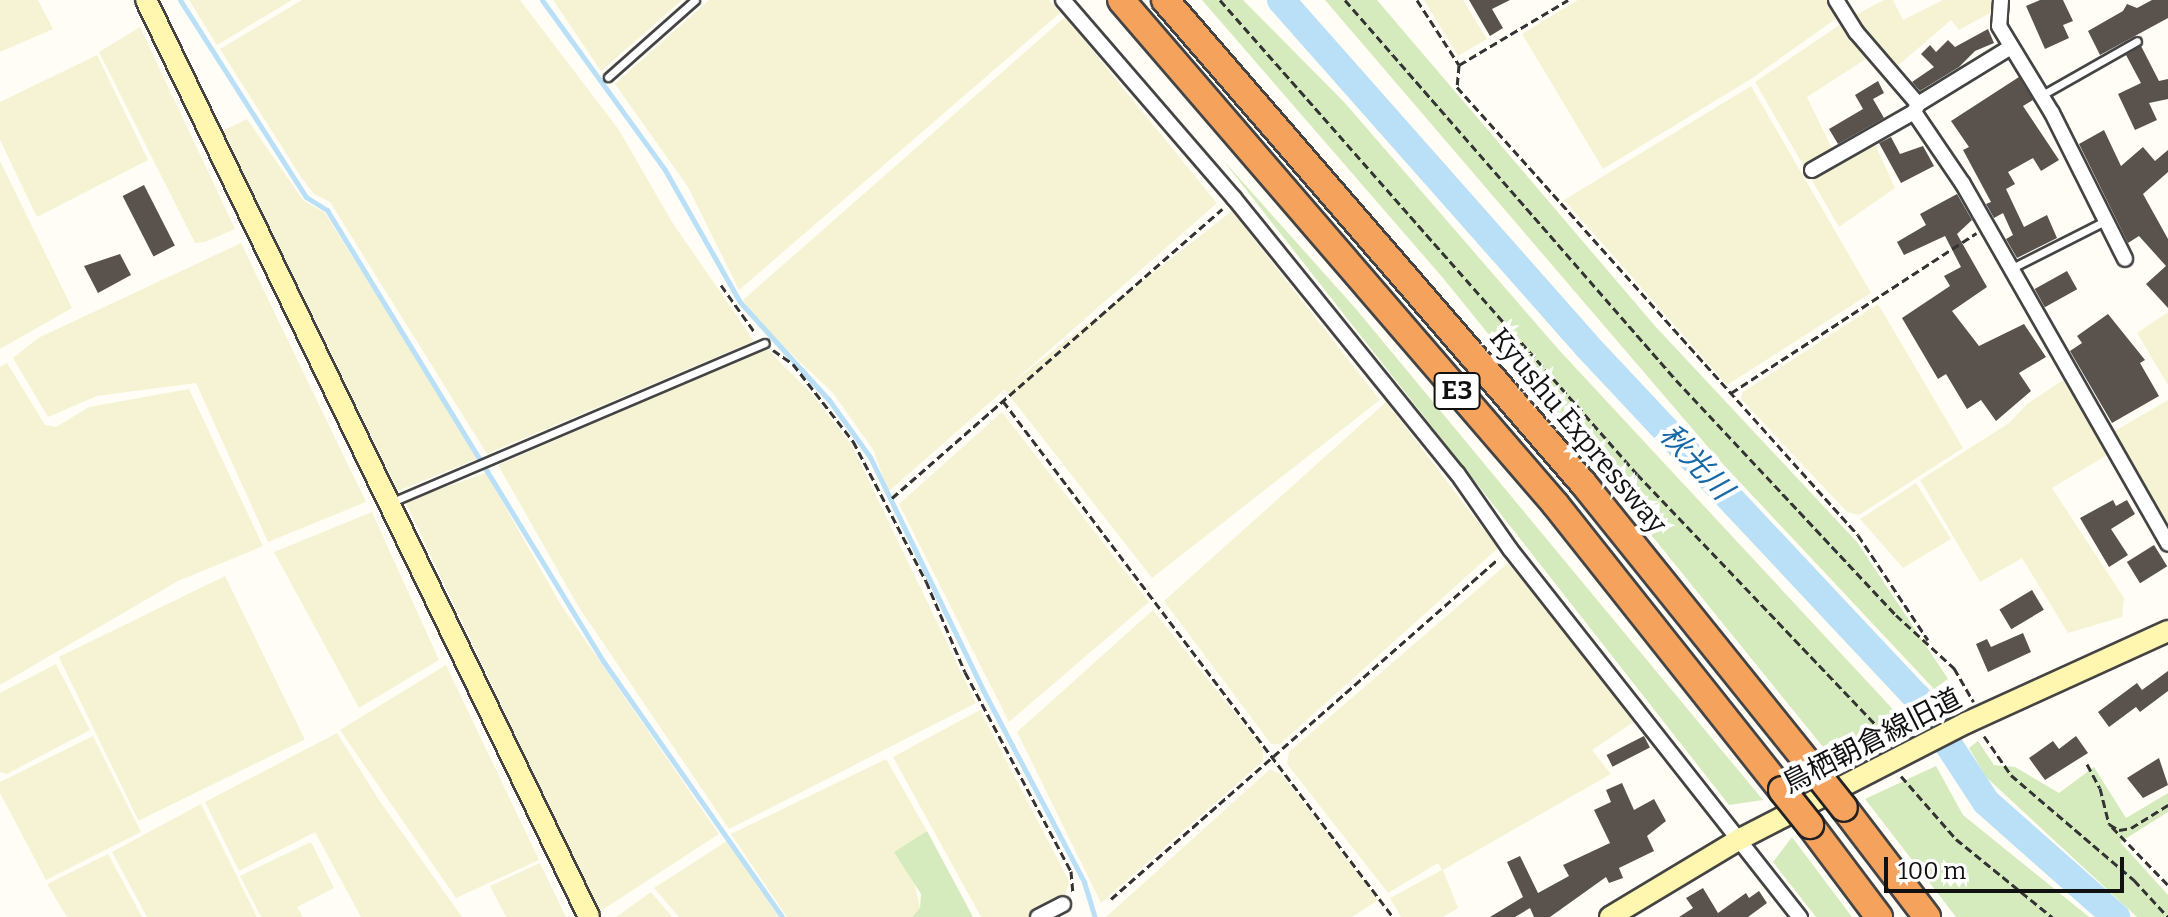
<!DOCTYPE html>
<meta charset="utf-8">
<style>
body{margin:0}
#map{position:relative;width:2168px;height:917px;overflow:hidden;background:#fffdf5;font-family:Bitter,"Noto Sans JP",serif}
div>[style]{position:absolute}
.farmland>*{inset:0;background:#f6f3d4;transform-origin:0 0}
.green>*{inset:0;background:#d5ebbd}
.stream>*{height:5px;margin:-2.5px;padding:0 2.5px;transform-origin:2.5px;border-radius:2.5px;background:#b9e0f7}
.river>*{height:28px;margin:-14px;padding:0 14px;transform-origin:14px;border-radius:14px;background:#b9e0f7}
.building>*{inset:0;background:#5a524d;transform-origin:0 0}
.path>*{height:3px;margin-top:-1.5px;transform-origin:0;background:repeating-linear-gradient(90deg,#333 0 8px,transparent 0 12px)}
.roads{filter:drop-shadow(2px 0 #444) drop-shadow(-2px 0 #444) drop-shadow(0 2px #444) drop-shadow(0 -2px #444)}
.lane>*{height:7px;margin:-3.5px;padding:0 3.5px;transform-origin:3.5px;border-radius:3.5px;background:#fff}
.street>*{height:14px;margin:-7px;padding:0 7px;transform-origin:7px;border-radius:7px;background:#fff}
.secondary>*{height:20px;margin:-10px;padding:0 10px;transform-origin:10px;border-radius:10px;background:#fff6b0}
.highway>*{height:26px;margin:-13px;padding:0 13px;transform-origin:13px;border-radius:13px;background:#f5a25d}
.bridges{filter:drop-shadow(2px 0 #222) drop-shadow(-2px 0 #222) drop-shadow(0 2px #222) drop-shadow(0 -2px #222)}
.highway-bridge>*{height:26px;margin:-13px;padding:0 13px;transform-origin:13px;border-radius:13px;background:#f5a25d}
span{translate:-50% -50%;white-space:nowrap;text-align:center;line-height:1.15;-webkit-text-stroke:8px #fff;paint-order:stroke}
.shield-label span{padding:2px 6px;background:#fff;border:2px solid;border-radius:6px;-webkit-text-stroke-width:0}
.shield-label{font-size:26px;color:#111;font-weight:700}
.street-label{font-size:28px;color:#111}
.water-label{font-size:30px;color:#1768a6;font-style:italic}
.scale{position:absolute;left:1884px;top:857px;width:240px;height:36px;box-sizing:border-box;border:4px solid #111;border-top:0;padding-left:10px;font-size:24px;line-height:28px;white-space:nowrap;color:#111;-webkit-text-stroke:6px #fff;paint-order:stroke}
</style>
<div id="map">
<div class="farmland">
<i style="clip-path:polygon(0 0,38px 0,53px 29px,0 52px)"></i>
<i style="clip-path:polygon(189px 0,292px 0,217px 45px)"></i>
<i style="clip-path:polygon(302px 0,520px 0,619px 130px,672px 222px,754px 341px,487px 454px,330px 202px,314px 194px,301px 177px,220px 49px)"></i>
<i style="clip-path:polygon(553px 0,682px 0,601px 71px)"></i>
<i style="clip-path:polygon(709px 0,1049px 0,1060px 13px,739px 290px,688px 187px,615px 84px)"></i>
<i style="clip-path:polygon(1424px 0,1463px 0,1487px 39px,1458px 56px)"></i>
<i style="clip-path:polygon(1578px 0,1827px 0,1837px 18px,1751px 79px,1603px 169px,1522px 34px)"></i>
<i style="clip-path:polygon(1884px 0,1893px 0,1903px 20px,1943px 0,1994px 0,1990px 13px,1959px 30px,1951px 20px,1894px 69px,1852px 17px)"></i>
<i style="clip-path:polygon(1065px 17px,1217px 203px,888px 492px,874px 451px,833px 393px,765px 329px,743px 300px)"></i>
<i style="clip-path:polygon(1841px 24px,1866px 59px,1807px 97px,1834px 153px,1873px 140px,1895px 188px,1839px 227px,1755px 82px)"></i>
<i style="clip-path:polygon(140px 27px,235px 229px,205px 242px,195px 243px,99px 52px)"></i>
<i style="clip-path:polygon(97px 55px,148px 160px,37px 217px,0 140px,0 102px)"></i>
<i style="clip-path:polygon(1751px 86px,1871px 293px,1727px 385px,1564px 200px)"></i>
<i style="clip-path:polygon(247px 119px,303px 200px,325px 213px,479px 458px,398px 491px,223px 131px)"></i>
<i style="clip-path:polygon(0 161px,72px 308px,0 349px)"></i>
<i style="left:1232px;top:211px;width:240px;height:289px;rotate:52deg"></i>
<i style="clip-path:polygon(241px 243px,366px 502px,268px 542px,196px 383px,97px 396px,48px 417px,13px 358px,38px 338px)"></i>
<i style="clip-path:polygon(1878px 304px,1963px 448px,1859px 515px,1847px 512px,1741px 399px,1743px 392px)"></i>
<i style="clip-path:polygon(2168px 312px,2168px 385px,2137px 333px)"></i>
<i style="clip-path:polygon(766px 348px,813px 395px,852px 446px,976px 703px,729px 829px,578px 606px,498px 465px)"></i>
<i style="clip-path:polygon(7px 363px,45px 425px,56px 427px,89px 407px,189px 389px,263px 546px,178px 581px,0 685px,0 367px)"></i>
<i style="clip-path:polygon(2063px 380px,2107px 455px,2052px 488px,2124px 598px,2122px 617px,2068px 633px,2022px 558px,1980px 582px,1920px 480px,2009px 423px,2027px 404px)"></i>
<i style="clip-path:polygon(2168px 400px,2168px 535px,2108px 435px)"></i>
<i style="clip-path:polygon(1386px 402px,1498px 548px,1280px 744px,1271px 744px,1164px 601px)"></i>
<i style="clip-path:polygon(1002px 412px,1149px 602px,1009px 722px,899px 504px)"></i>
<i style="clip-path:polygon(486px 473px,561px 605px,719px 834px,599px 912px,405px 501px)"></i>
<i style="clip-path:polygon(1916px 483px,1951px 539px,1903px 568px,1860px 519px)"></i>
<i style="clip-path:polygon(372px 512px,439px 660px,359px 708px,274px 552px)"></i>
<i style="clip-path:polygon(1508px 563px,1638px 719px,1592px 750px,1611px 774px,1443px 870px,1458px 908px,1443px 917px,1401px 917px,1390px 898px,1442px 870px,1438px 863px,1388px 893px,1287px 764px,1289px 752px)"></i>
<i style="left:225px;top:576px;width:182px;height:185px;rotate:64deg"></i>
<i style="clip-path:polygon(1153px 610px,1263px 749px,1263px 761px,1101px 903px,1017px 732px)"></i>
<i style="clip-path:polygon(56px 664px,90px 730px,7px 774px,0 772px,0 693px)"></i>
<i style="clip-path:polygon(446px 665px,539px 860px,456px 898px,340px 730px)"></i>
<i style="clip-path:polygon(980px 710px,1069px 881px,1064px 899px,1028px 917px,981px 917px,893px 757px)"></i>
<i style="clip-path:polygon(337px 733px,379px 800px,462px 917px,361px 917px,315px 832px,239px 871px,205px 802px)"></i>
<i style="clip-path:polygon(93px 736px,141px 832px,46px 880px,0 793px,0 782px)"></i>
<i style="clip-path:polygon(886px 759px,927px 831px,894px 852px,913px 877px,920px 908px,912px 917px,787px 917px,731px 834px)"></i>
<i style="clip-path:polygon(1270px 769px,1282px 775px,1378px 900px,1352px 917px,1106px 917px)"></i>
<i style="clip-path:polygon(201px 804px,257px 917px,147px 917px,112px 852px)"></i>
<i style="clip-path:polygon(727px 841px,779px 917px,679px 917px,654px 888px)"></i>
<i style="clip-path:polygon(311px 842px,334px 888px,297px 907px,303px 917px,261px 917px,240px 876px)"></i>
<i style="clip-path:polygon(108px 854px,142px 917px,67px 917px,47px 884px)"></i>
<i style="clip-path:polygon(540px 863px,566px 917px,506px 917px,490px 886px)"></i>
<i style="clip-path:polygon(651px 892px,672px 917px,616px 917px)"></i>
</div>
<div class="green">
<i style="clip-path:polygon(1202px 0,1243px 0,1344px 102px,1559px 350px,1901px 718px,1836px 763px,1443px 278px)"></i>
<i style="clip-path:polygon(1325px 0,1377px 0,1655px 326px,1857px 542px,1948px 679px,1934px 689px,1720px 461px)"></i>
<i style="clip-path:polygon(1222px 159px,1356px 309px,1763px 800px,1729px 805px)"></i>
<i style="clip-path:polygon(1978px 741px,1994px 765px,2015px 767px,2059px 793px,2094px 767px,2126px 818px,2168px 793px,2168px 812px,2120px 842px,2168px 895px,2168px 917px,2137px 917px,1986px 777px,1969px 748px)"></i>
<i style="clip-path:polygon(1936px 766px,1963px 815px,2089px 917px,1956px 917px,1865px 799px)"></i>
<i style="clip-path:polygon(927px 831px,973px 917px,912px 917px,920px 908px,921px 894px,894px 852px)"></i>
<i style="clip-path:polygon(1792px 837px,1852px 917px,1853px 917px,1816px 917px,1773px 862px)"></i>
</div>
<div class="stream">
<i style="left:180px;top:0;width:234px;rotate:57.4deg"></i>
<i style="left:306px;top:197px;width:25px;rotate:32deg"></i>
<i style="left:327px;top:210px;width:529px;rotate:58.53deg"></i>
<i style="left:603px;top:661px;width:312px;rotate:55deg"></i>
<i style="left:542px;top:0;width:210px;rotate:54.1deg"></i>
<i style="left:665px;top:170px;width:152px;rotate:60.4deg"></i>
<i style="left:740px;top:302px;width:132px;rotate:47.8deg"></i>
<i style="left:829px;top:400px;width:70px;rotate:54.3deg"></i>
<i style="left:870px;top:457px;width:261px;rotate:64.1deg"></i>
<i style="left:984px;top:692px;width:215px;rotate:62.2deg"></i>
<i style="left:1084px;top:882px;width:37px;rotate:73deg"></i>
</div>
<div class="river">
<i style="left:1281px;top:0;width:460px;rotate:48.5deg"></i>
<i style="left:1586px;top:345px;width:485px;rotate:46.8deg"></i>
<i style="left:1918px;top:698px;width:124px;rotate:56.8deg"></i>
<i style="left:1986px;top:802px;width:174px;rotate:41.5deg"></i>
</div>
<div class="building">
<i style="clip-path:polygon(1469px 0,1510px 0,1492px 9px,1503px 28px,1490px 36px)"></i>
<i style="clip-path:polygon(2040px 0,2063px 0,2073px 21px,2063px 25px,2069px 38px,2045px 49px,2026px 6px)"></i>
<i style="clip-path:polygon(2152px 0,2168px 0,2168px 18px,2100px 55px,2088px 31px,2123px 11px,2127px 4px,2137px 8px)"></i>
<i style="clip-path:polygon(1988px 29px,1994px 43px,1975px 51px,1959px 67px,1920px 91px,1912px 82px,1934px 67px,1921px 54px,1930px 45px,1936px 52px,1948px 40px,1955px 47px)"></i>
<i style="clip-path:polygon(2141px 46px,2159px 81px,2168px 79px,2168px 99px,2149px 103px,2157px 120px,2135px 130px,2118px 94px,2141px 83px,2126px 55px)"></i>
<i style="clip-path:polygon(2019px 77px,2033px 100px,2023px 106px,2059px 160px,2041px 171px,2033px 158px,2008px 172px,2015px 184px,2006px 189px,2024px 227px,2047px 215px,2057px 238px,2017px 258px,2006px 239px,2013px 235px,2003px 213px,1994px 218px,1986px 204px,1991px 202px,1963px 150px,1969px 147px,1951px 121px)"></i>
<i style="clip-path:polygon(1878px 81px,1884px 93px,1873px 99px,1884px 118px,1838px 144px,1829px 129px,1863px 109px,1855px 95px)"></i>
<i style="clip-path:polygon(2104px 130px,2121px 166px,2143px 147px,2155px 161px,2168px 150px,2168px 172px,2143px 194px,2168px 239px,2168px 308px,2146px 284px,2166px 266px,2139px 236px,2128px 243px,2079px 144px)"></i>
<i style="clip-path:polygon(1891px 137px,1900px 154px,1923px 146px,1934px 166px,1901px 183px,1879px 143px)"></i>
<i style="left:144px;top:185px;width:68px;height:24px;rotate:63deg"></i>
<i style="clip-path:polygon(1957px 194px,1972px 220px,1957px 234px,1987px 287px,1952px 311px,1979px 346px,2024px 324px,2046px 357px,2019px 373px,2031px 391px,1996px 421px,1981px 400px,1967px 409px,1946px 374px,1938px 379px,1902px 318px,1950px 286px,1944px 276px,1961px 267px,1945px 236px,1904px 255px,1897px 242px,1926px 225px,1920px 214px)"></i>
<i style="clip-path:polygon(120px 254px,131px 275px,98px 293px,84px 266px)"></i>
<i style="left:2067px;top:271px;width:21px;height:37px;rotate:61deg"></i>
<i style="clip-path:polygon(2108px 314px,2145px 360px,2140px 363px,2159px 396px,2112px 423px,2070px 351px,2082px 343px,2077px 336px)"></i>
<i style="clip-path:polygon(2113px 500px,2116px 506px,2127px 500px,2135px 514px,2111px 529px,2128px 555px,2109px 567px,2080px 518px)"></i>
<i style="left:2154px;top:545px;width:25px;height:32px;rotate:58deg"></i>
<i style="left:2032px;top:590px;width:23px;height:38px;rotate:59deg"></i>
<i style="clip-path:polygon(2023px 633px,2031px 652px,1988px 672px,1976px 644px,1987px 639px,1991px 647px)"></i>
<i style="clip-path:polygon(2168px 671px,2168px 691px,2140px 712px,2136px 707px,2109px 727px,2098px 712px,2137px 683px,2142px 690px)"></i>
<i style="left:1644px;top:736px;width:13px;height:42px;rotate:63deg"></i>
<i style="clip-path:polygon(2076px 736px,2088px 753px,2045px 780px,2029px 758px,2053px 741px,2059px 749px)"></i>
<i style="clip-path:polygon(2159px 758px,2168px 785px,2143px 798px,2127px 778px)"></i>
<i style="clip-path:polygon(1622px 783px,1634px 810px,1654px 799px,1666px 821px,1647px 836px,1654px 851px,1619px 868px,1623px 878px,1609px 883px,1606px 877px,1550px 917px,1534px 917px,1530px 908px,1515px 917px,1490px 917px,1523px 897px,1507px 862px,1520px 856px,1538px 893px,1569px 876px,1563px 865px,1610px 843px,1594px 810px,1611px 802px,1606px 790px)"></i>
<i style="clip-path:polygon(1703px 888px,1718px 913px,1746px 893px,1749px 898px,1759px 891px,1767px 903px,1748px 917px,1679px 917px,1693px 908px,1686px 898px)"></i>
</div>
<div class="path">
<i style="left:1220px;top:0;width:631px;rotate:48.66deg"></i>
<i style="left:1637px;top:474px;width:369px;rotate:46.4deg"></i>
<i style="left:1345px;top:0;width:504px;rotate:48.94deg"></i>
<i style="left:1676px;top:380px;width:322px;rotate:46.9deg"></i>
<i style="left:1896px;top:615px;width:79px;rotate:42.4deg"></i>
<i style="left:1954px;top:668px;width:39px;rotate:60deg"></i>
<i style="left:1417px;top:0;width:77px;rotate:57.1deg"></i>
<i style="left:1459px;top:65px;width:22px;rotate:95deg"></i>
<i style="left:1457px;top:87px;width:601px;rotate:48.17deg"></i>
<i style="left:1858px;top:535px;width:126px;rotate:56.3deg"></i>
<i style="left:1459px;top:65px;width:127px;rotate:-30.8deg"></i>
<i style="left:721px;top:285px;width:60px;rotate:54.5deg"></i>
<i style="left:773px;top:350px;width:24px;rotate:35deg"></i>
<i style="left:793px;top:364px;width:98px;rotate:52.1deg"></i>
<i style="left:853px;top:441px;width:158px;rotate:62.5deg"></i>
<i style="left:926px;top:581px;width:99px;rotate:66.8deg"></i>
<i style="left:965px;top:672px;width:225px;rotate:62deg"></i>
<i style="left:1071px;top:871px;width:22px;rotate:85deg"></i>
<i style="left:1731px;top:393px;width:293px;rotate:-33.1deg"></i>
<i style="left:1003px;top:401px;width:647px;rotate:52.92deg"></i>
<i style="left:892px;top:498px;width:439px;rotate:-41.2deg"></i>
<i style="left:1984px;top:736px;width:47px;rotate:55.3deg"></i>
<i style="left:2011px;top:775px;width:162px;rotate:40.5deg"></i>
<i style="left:2134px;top:880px;width:50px;rotate:47.4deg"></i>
<i style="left:2087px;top:764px;width:27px;rotate:62deg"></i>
<i style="left:2100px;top:788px;width:37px;rotate:76deg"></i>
<i style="left:2109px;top:824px;width:12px;rotate:31deg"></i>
<i style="left:2119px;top:830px;width:12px;rotate:-9deg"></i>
<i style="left:2131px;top:828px;width:44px;rotate:-31.9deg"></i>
<i style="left:1901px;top:776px;width:84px;rotate:48.9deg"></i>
<i style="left:1956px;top:839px;width:124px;rotate:39.1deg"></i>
<i style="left:2112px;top:827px;width:81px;rotate:46deg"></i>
<i style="left:1111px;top:899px;width:515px;rotate:-41.3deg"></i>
</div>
<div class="roads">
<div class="lane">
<i style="left:608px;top:77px;width:116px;rotate:-41.5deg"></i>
<i style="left:2042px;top:95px;width:109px;rotate:-29.6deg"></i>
<i style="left:2012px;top:268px;width:102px;rotate:-26.8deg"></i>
<i style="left:392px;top:502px;width:405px;rotate:-23.1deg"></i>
</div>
<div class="street">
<i style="left:1063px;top:0;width:262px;rotate:49.2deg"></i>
<i style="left:1234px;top:198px;width:354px;rotate:51deg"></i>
<i style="left:1457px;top:473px;width:93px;rotate:55.1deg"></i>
<i style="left:1510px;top:549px;width:469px;rotate:51.8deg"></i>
<i style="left:1836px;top:0;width:38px;rotate:58deg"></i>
<i style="left:1856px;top:32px;width:95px;rotate:49.3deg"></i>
<i style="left:2001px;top:0;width:26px;rotate:94deg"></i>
<i style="left:1999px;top:26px;width:102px;rotate:58.7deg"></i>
<i style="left:2052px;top:113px;width:163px;rotate:63.4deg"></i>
<i style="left:1914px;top:112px;width:87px;rotate:55.8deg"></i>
<i style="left:1963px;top:184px;width:414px;rotate:60.3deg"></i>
<i style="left:1812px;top:170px;width:117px;rotate:-29.6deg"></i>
<i style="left:1914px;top:112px;width:9px;rotate:-63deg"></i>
<i style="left:1918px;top:104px;width:109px;rotate:-31.5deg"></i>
<i style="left:1038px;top:917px;width:28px;rotate:-27deg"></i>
</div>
<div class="secondary">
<i style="left:146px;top:0;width:1018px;rotate:64.21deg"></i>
<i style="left:1610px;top:917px;width:152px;rotate:-31deg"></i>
<i style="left:1740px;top:839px;width:254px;rotate:-27.2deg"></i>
<i style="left:1966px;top:723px;width:222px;rotate:-24.5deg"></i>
</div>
<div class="highway">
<i style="left:1121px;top:0;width:667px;rotate:49.26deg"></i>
<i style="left:1556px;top:505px;width:364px;rotate:51.6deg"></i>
<i style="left:1165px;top:0;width:639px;rotate:49.13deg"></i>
<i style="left:1583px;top:483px;width:373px;rotate:51.2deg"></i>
<i style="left:1844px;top:808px;width:137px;rotate:52.7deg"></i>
<i style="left:1810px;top:825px;width:115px;rotate:53.1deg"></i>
</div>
</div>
<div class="bridges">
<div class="highway-bridge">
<i style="left:1817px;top:774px;width:43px;rotate:51.5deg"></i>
<i style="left:1782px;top:790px;width:45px;rotate:51.3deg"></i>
</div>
</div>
<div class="shield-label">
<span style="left:1457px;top:391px">E3</span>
</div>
<div class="street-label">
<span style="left:1578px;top:431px;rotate:50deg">Kyushu Expressway</span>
<span style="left:1872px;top:741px;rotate:-27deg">鳥栖朝倉線旧道</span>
</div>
<div class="water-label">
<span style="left:1696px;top:462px;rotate:47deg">秋光川</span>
</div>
<div class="scale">100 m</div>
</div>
